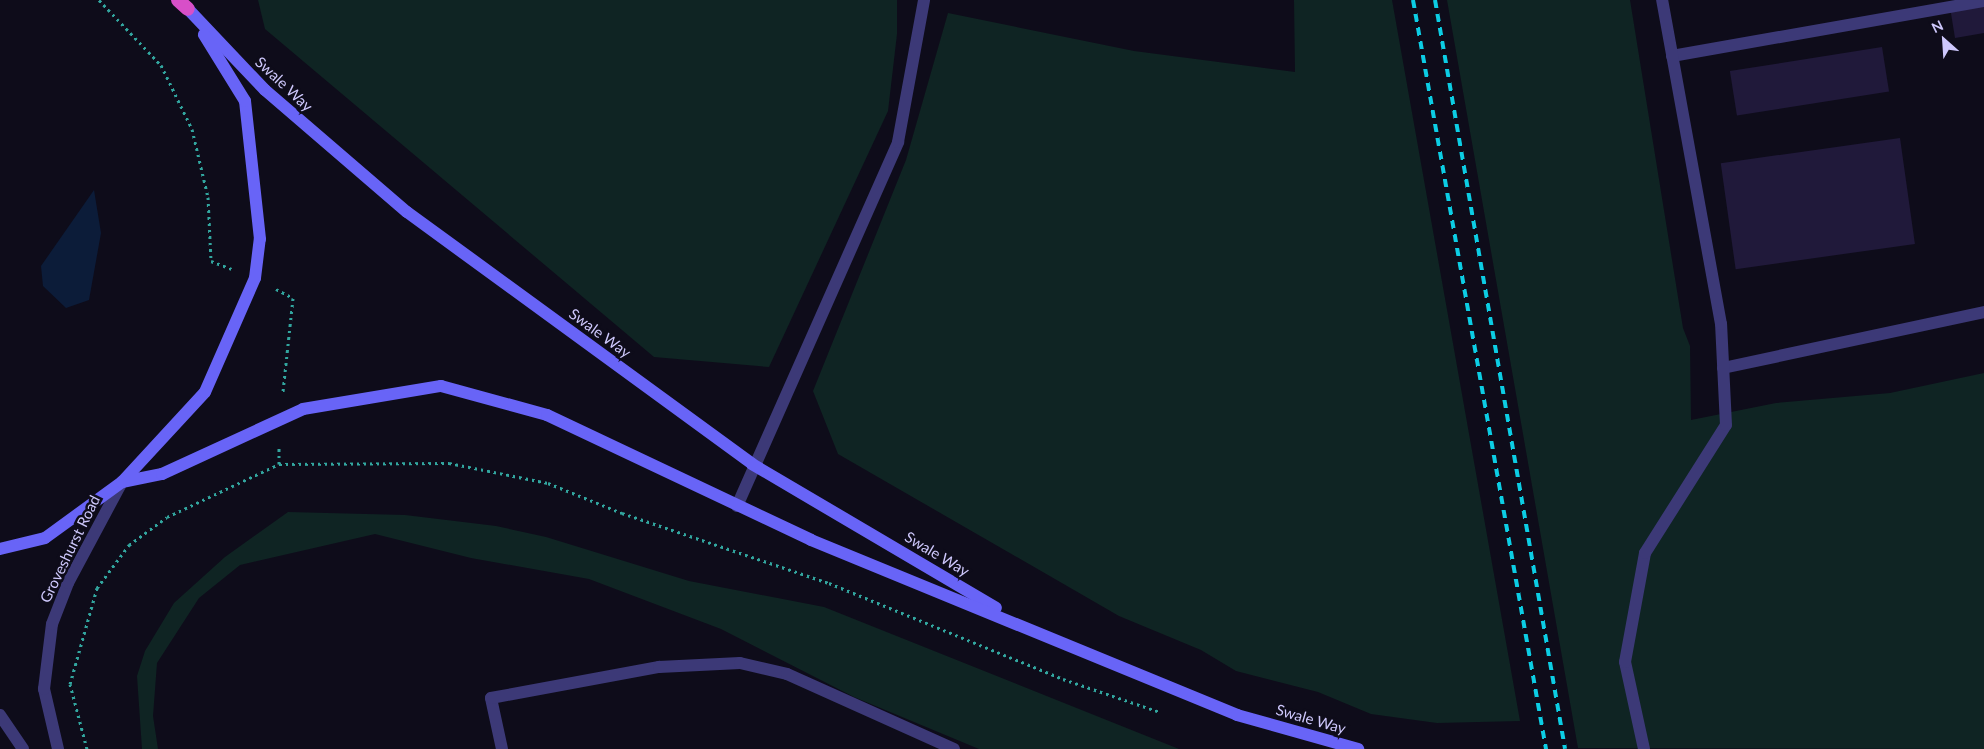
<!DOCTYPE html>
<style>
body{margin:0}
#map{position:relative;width:1984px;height:749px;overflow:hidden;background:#0e0c1a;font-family:Lato,sans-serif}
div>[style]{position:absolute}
.green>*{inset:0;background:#0f2423}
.water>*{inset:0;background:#0c1c39}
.building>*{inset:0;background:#20193a;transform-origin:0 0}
.path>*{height:3px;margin-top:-1.5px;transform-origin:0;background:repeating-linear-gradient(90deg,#32a69f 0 2.5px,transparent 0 6.5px)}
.service>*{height:12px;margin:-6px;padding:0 6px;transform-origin:6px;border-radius:6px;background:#3c3977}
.minor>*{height:12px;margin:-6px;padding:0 6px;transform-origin:6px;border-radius:6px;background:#3c3977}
.tertiary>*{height:12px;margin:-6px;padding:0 6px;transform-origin:6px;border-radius:6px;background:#3c3977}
.secondary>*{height:12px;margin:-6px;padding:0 6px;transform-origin:6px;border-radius:6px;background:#6864f7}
.trunk>*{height:14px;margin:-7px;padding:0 7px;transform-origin:7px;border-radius:7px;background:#d84fc8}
.rail>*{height:4px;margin-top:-2px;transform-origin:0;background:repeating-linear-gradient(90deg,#0ccde4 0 8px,transparent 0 14px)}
span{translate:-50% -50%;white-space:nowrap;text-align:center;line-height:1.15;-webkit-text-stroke:5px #0e0c1a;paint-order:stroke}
.street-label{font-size:15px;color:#cec8fc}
.north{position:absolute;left:1919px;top:15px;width:50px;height:50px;-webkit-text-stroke:4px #0e0c1a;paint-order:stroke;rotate:334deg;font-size:14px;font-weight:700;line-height:20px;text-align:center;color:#cec8fc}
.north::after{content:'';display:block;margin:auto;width:18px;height:22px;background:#cec8fc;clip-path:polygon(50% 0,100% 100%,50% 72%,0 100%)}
</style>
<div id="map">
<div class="green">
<i style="clip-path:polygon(258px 0,897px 0,897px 34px,888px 111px,769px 367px,654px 357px,265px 29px)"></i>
<i style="clip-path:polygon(1294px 0,1392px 0,1520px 721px,1437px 723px,1371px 714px,1318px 692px,1236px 671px,1201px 650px,1119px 616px,838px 454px,813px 391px,906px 160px,948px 13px,1134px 51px,1295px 72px)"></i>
<i style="clip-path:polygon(1447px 0,1630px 0,1683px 328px,1690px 346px,1691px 420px,1776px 403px,1890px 393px,1984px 373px,1984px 749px,1578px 748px)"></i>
<i style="clip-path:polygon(288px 512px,405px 515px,496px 526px,546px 537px,689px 581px,824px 607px,1179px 749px,979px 749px,854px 697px,721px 629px,589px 579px,471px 558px,375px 534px,240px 565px,199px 598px,157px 663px,153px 716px,158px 749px,142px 749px,137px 676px,145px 651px,174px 603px,225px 557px)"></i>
</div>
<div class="water">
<i style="clip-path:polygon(94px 190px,101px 233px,89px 300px,66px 308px,43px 286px,41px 266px)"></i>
</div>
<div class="building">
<i style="clip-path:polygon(1984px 1px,1984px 33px,1955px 38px,1950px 7px)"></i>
<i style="left:1882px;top:47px;width:45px;height:154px;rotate:81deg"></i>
<i style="left:1900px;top:138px;width:107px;height:181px;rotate:82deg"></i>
</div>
<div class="path">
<i style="left:99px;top:0;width:90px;rotate:46.4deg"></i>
<i style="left:161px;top:65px;width:71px;rotate:64.2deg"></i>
<i style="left:192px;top:129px;width:70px;rotate:76.8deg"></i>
<i style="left:208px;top:197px;width:64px;rotate:87.3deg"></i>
<i style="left:211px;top:261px;width:22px;rotate:21deg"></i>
<i style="left:276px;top:289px;width:19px;rotate:28deg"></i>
<i style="left:293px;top:298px;width:95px;rotate:96.1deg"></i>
<i style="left:279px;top:464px;width:18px;rotate:-90deg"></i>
<i style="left:87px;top:749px;width:67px;rotate:-104.7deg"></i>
<i style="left:70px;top:684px;width:100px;rotate:-74.3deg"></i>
<i style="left:97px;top:588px;width:54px;rotate:-53.3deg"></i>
<i style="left:129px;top:545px;width:47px;rotate:-36.4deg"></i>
<i style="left:167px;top:517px;width:124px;rotate:-25.3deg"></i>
<i style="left:279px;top:464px;width:170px;rotate:-0.3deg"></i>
<i style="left:449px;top:463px;width:101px;rotate:11.4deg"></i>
<i style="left:548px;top:483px;width:80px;rotate:22.1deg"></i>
<i style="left:622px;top:513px;width:219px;rotate:18.7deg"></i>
<i style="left:829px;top:583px;width:253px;rotate:22.3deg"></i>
<i style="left:1063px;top:679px;width:102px;rotate:18.8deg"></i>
</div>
<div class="service">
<i style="left:1672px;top:56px;width:317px;rotate:-10deg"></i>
<i style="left:1723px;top:368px;width:267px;rotate:-12.1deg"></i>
<i style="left:737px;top:506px;width:398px;rotate:-66.1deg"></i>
<i style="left:898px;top:142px;width:144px;rotate:-79.6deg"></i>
<i style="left:1644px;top:749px;width:89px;rotate:-102.3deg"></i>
<i style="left:1625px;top:662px;width:111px;rotate:-79.6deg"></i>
<i style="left:1645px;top:553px;width:151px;rotate:-57.7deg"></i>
<i style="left:1726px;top:425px;width:101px;rotate:-92.8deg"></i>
<i style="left:1721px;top:324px;width:329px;rotate:-100.3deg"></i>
</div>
<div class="minor">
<i style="left:502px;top:749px;width:52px;rotate:-102.2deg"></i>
<i style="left:491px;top:698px;width:171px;rotate:-10.5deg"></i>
<i style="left:659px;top:667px;width:81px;rotate:-2.8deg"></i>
<i style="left:740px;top:663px;width:48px;rotate:13.2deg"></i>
<i style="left:787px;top:674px;width:183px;rotate:24.2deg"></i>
</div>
<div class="tertiary">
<i style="left:0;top:715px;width:41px;rotate:55.9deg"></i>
<i style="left:58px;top:749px;width:62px;rotate:-103.1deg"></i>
<i style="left:44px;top:689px;width:65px;rotate:-83deg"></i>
<i style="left:52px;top:624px;width:44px;rotate:-68.7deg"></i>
<i style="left:68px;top:583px;width:115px;rotate:-61.9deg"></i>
</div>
<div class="secondary">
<i style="left:188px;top:9px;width:112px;rotate:46.5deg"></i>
<i style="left:265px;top:90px;width:187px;rotate:40.7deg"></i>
<i style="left:407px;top:212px;width:427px;rotate:36.1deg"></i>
<i style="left:752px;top:464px;width:283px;rotate:30.5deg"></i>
<i style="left:122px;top:482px;width:41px;rotate:-11.3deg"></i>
<i style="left:162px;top:474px;width:155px;rotate:-24.7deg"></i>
<i style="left:303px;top:409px;width:140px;rotate:-9.5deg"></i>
<i style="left:441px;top:386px;width:110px;rotate:15.3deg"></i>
<i style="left:547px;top:415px;width:292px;rotate:25.3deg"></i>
<i style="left:811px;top:540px;width:461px;rotate:22.3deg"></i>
<i style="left:1237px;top:715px;width:126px;rotate:15.7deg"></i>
<i style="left:0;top:549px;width:46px;rotate:-13.7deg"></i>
<i style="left:45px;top:538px;width:95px;rotate:-36deg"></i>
<i style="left:122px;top:482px;width:122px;rotate:-47.3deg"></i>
<i style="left:205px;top:392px;width:124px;rotate:-66.3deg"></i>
<i style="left:255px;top:278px;width:39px;rotate:-83deg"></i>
<i style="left:260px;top:239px;width:139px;rotate:-96.2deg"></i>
<i style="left:245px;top:101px;width:78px;rotate:-121.8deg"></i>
</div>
<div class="trunk">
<i style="left:178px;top:0;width:13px;rotate:42deg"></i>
</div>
<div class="rail">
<i style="left:1413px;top:0;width:761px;rotate:79.93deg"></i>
<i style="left:1435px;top:0;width:760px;rotate:80.15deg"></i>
</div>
<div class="street-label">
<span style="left:284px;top:84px;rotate:43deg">Swale Way</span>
<span style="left:600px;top:333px;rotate:36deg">Swale Way</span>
<span style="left:70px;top:549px;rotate:-64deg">Groveshurst Road</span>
<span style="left:937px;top:554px;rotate:31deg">Swale Way</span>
<span style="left:1311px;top:719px;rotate:16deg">Swale Way</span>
</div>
<div class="north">N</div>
</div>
